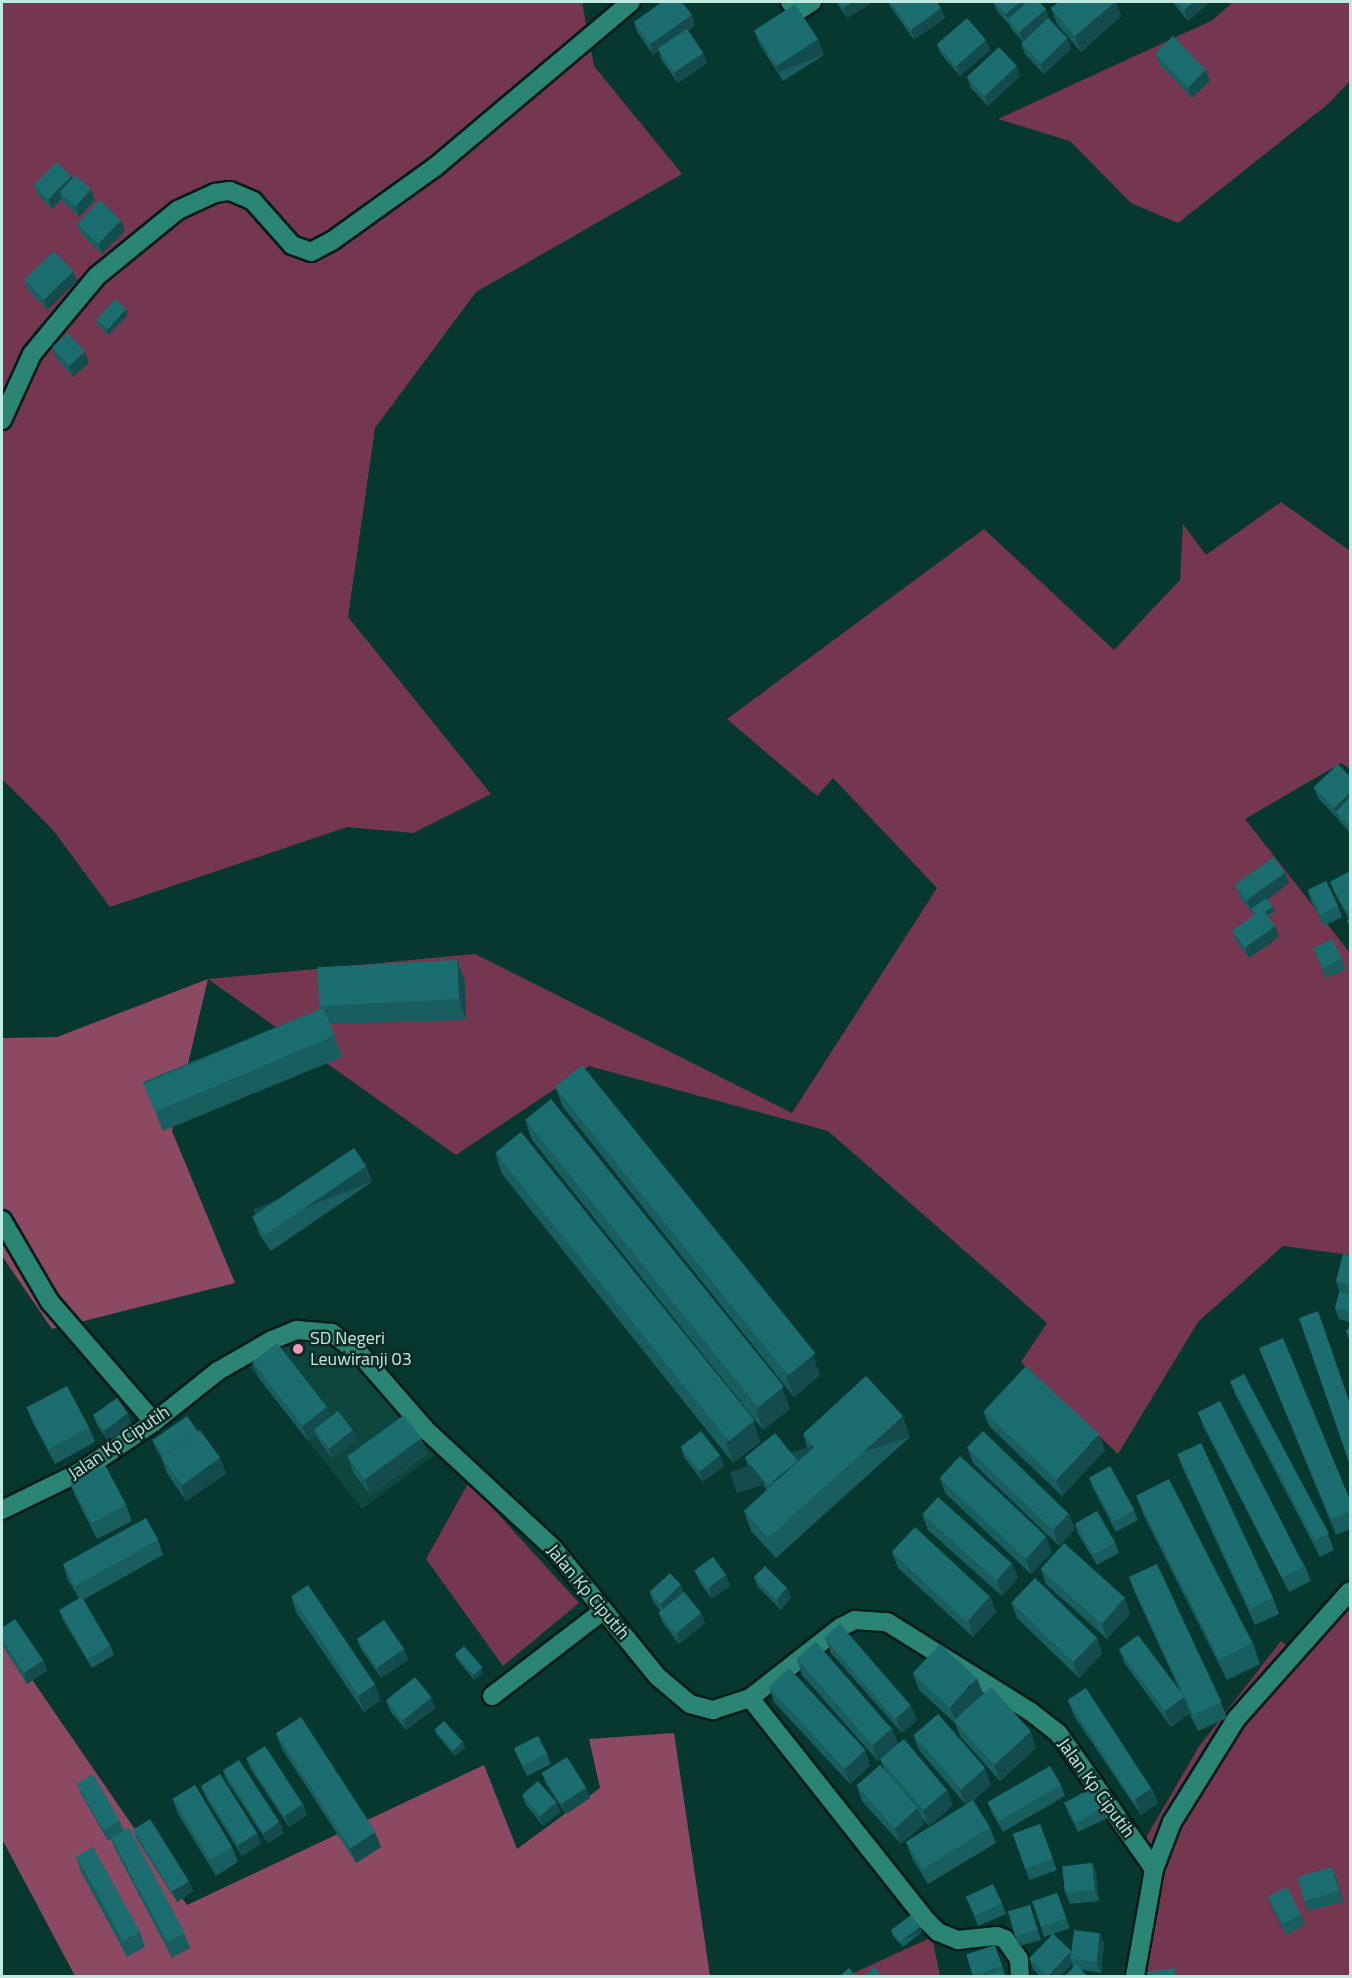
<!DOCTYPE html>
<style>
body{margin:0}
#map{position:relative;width:1352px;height:1978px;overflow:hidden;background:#06382f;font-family:"Titillium Web",sans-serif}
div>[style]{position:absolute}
.built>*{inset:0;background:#0c463c}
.green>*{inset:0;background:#75374f}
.forest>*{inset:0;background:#8b4a62}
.roads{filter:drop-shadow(2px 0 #021d18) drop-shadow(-2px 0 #021d18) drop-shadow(0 2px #021d18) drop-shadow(0 -2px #021d18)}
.street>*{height:18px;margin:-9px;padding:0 9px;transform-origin:9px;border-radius:9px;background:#2b8574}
.wall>*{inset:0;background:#185e5f;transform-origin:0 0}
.shaded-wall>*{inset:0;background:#144c4e;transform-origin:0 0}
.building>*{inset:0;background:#1c6d6f;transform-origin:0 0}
.dots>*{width:16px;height:16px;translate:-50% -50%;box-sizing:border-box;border:3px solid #102b26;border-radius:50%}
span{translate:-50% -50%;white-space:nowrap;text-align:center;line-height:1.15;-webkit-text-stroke:5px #102b26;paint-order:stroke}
.poi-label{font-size:18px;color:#c1e9df}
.left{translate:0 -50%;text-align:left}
.street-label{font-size:18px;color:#c1e9df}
.frame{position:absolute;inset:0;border:3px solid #c1e9df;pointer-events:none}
</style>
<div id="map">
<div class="built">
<i style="clip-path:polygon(298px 1339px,339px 1348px,434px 1455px,362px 1509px,249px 1366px)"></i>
</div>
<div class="green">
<i style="clip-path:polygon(2px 2px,582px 2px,594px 66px,682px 174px,476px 292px,375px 428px,348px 617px,491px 794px,413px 833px,347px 827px,110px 907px,53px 830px,2px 779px)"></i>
<i style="clip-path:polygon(1233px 2px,1350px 2px,1350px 81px,1328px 104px,1178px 223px,1131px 203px,1070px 141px,998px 119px,1213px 20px)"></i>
<i style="clip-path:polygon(1281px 502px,1350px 551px,1350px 769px,1341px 763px,1245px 819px,1350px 953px,1350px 1255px,1283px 1246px,1198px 1322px,1118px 1454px,1021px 1362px,1047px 1323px,828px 1131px,589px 1066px,456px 1155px,208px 979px,475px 954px,792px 1113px,937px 888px,833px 778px,817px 796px,727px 719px,984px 529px,1114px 650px,1180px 580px,1183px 524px,1206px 555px)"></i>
<i style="clip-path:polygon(469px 1482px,579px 1603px,503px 1666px,426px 1559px)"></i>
<i style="clip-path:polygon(1350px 1606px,1350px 1976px,1148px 1976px,1147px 1836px,1198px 1748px,1281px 1641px,1303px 1659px)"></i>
<i style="clip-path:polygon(932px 1937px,940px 1976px,847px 1976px)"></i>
</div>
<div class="forest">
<i style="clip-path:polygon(208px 979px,172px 1131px,235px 1283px,52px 1329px,2px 1256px,2px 1038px,57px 1037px)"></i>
<i style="clip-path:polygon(2px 1636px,187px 1905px,484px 1765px,517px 1849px,600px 1788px,589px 1739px,674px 1733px,710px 1976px,75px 1976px,2px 1839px)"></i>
</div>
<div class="roads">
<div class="street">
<i style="left:790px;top:2px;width:12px;rotate:48deg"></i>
<i style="left:798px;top:11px;width:17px;rotate:-33deg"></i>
<i style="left:2px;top:420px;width:72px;rotate:-65.6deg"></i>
<i style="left:32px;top:354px;width:102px;rotate:-50.2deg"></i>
<i style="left:97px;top:276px;width:104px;rotate:-39.2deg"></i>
<i style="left:178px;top:210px;width:41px;rotate:-24.7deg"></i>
<i style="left:215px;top:193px;width:15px;rotate:-8deg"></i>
<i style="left:230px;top:191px;width:25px;rotate:23deg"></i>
<i style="left:253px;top:201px;width:59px;rotate:48.4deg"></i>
<i style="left:292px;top:245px;width:20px;rotate:20deg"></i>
<i style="left:311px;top:252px;width:24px;rotate:-28deg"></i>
<i style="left:332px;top:241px;width:127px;rotate:-35.7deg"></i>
<i style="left:435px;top:167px;width:256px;rotate:-40.1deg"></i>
<i style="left:2px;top:1220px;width:95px;rotate:59.7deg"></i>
<i style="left:50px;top:1302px;width:159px;rotate:49.1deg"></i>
<i style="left:2px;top:1510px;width:87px;rotate:-26deg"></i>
<i style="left:80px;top:1472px;width:89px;rotate:-34deg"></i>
<i style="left:154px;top:1422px;width:82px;rotate:-38.6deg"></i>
<i style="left:218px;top:1371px;width:62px;rotate:-29.9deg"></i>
<i style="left:272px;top:1340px;width:27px;rotate:-22deg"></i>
<i style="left:297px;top:1330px;width:35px;rotate:5deg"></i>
<i style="left:332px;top:1333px;width:35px;rotate:37deg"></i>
<i style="left:360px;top:1354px;width:101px;rotate:49deg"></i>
<i style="left:426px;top:1430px;width:173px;rotate:42.9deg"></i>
<i style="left:553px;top:1548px;width:166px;rotate:50.9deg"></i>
<i style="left:658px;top:1677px;width:42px;rotate:40.2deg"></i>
<i style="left:690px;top:1704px;width:24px;rotate:15deg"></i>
<i style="left:713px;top:1710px;width:39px;rotate:-18deg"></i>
<i style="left:750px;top:1698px;width:115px;rotate:-38deg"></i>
<i style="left:841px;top:1627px;width:16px;rotate:-27deg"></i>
<i style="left:855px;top:1620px;width:32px;rotate:4deg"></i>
<i style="left:887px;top:1622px;width:170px;rotate:32deg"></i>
<i style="left:1031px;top:1712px;width:34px;rotate:38deg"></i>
<i style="left:1058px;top:1733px;width:166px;rotate:54.8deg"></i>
<i style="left:492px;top:1696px;width:141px;rotate:-37.5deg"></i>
<i style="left:750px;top:1698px;width:285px;rotate:51.6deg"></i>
<i style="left:927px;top:1921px;width:16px;rotate:45deg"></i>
<i style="left:938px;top:1932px;width:22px;rotate:22deg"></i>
<i style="left:958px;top:1940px;width:39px;rotate:-6deg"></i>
<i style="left:997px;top:1936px;width:9px;rotate:21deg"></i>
<i style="left:1005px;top:1939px;width:24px;rotate:55deg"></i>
<i style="left:1019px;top:1959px;width:17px;rotate:87deg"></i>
<i style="left:1135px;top:1976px;width:109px;rotate:-79.9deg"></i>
<i style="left:1154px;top:1869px;width:50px;rotate:-69deg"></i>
<i style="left:1172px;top:1822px;width:121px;rotate:-58.1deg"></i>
<i style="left:1236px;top:1719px;width:171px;rotate:-48.3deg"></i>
</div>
</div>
<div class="wall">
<i style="clip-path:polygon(836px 2px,873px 2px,847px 18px)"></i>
<i style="clip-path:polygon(888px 2px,937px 2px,945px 18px,914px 40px,890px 6px)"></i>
<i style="clip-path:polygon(993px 2px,1039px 2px,1049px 19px,1067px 38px,1071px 49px,1044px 74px,1025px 54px,1021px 44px,1023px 42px,1012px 30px,1009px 24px,997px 11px)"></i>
<i style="clip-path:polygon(1059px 2px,1116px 2px,1121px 16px,1081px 52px,1057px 24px,1051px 8px)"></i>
<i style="clip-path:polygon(1173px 2px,1210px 2px,1188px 21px,1174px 4px)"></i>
<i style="clip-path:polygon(634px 22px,695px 25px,688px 31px,703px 53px,707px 63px,678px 83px,661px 59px,659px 51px,653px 55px,637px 32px)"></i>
<i style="clip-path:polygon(754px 30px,818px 39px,824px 55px,783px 81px,760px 45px)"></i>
<i style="clip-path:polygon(937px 44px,990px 50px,960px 76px,941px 54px)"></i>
<i style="clip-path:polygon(1155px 53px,1206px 70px,1210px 81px,1192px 98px,1159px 64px)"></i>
<i style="clip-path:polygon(1020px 76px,988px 106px,971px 88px,967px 77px)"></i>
<i style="clip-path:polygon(71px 176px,72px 179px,95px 200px,79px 217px,63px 202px,62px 199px,52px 209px,38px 195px,34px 185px)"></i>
<i style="clip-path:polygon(77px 223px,125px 231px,102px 254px,81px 234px)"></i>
<i style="clip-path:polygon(73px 271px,77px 281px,47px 310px,28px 290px,24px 279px)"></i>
<i style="clip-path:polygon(128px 315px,108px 335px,98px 325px,96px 320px)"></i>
<i style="clip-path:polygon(52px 347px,89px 363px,73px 377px,56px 358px)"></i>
<i style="clip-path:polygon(1350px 777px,1350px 833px,1340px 822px,1338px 818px,1337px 818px,1318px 798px,1314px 787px)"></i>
<i style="clip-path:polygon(1350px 871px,1350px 929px,1347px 920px,1349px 919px,1334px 892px,1330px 882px)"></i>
<i style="clip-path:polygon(1285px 873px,1289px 883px,1267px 900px,1275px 912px,1268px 917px,1275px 926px,1279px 937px,1249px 958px,1237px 942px,1233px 931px,1254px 916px,1252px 911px,1251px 912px,1240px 897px,1236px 886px)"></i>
<i style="clip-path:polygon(1308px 890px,1338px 906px,1342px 917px,1324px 926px,1311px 901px)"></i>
<i style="clip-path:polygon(1313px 948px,1342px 959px,1345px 970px,1326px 978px)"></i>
<i style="clip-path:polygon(457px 960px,465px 981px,466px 1020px,330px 1024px,342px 1057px,163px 1131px,143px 1082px,320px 1009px,318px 1004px)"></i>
<i style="clip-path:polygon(555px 1087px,820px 1375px,794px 1397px,563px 1107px)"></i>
<i style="clip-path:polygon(525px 1120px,782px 1388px,790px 1409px,763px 1430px,532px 1140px)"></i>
<i style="clip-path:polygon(495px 1153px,753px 1421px,760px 1442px,733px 1463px,502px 1174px)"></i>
<i style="clip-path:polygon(366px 1166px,372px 1182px,271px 1251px,259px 1234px,253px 1218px)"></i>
<i style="clip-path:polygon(1350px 1256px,1350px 1322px,1339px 1319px,1335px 1308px,1340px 1293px,1336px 1281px)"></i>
<i style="clip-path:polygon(1259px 1348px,1350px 1500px,1350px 1529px,1336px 1535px)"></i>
<i style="clip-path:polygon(252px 1362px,327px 1407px,330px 1416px,353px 1430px,357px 1440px,333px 1459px,318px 1439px,316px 1435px,308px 1441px,258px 1377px)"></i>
<i style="clip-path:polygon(1230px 1381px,1328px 1534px,1334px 1550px,1320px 1557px,1236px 1396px)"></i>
<i style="clip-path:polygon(27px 1408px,89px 1427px,95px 1442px,55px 1464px,33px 1423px)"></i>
<i style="clip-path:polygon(983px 1411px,1105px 1450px,1062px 1496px,989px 1426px)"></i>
<i style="clip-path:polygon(1198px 1412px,1305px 1566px,1311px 1581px,1289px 1592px,1204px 1428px)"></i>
<i style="clip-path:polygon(93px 1414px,132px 1425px,108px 1441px,97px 1425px)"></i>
<i style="clip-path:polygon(198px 1432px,220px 1458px,226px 1474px,186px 1501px,167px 1473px,161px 1457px,156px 1449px,152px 1439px)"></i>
<i style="clip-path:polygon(803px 1434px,910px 1437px,776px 1558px,751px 1531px,744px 1511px,767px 1490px,749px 1468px,745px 1458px,798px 1461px,809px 1452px)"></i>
<i style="clip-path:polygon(421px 1438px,427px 1454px,370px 1495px,353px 1472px,348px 1457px)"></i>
<i style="clip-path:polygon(681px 1447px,724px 1466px,703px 1482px,684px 1457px)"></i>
<i style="clip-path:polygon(967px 1447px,1075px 1529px,1059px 1546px,973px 1463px)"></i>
<i style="clip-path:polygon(1177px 1453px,1273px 1598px,1279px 1614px,1255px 1625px,1183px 1469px)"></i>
<i style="clip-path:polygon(940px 1478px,1052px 1552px,1031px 1574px,945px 1493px)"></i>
<i style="clip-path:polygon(1089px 1478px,1134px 1510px,1138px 1520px,1116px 1532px,1093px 1488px)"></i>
<i style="clip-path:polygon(70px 1483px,126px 1505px,132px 1521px,97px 1539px,76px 1498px)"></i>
<i style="clip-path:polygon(1136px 1495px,1253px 1643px,1260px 1664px,1227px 1680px,1144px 1516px)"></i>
<i style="clip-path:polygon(922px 1514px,1012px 1563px,1018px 1578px,1002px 1596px,928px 1530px)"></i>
<i style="clip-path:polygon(1075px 1523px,1115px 1542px,1119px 1553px,1097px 1565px,1078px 1534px)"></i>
<i style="clip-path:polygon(158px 1540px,163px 1555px,83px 1600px,110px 1645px,114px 1655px,92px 1668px,63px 1620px,59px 1610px,79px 1598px,68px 1580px,63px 1564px)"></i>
<i style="clip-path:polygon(892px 1552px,990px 1596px,996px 1612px,973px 1637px,898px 1568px)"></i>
<i style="clip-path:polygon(1041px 1569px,1130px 1614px,1107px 1639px,1046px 1584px)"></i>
<i style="clip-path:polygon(695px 1571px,726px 1575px,730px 1586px,712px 1599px,699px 1581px)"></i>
<i style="clip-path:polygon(754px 1577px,791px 1598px,781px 1610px,758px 1587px)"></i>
<i style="clip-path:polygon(1129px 1577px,1221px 1702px,1227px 1718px,1198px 1731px,1188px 1710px,1190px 1713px,1171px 1727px,1125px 1664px,1119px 1649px,1181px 1693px,1135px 1593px)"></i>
<i style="clip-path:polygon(650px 1592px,684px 1592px,701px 1613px,705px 1623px,679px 1644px,663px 1623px,659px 1613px,661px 1611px,653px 1602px)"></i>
<i style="clip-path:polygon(291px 1596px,381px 1700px,364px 1712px,296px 1612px)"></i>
<i style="clip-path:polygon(1011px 1602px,1097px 1638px,1102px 1654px,1079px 1678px,1017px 1618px)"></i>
<i style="clip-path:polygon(2px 1628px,43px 1660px,47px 1671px,27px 1684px,2px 1645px)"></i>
<i style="clip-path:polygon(825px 1638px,917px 1720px,902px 1733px,831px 1653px)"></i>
<i style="clip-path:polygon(357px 1639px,404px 1649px,408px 1660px,381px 1678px,361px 1649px)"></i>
<i style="clip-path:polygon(455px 1654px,483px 1673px,474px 1680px,457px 1659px)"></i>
<i style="clip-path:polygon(797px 1659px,892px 1728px,898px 1744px,953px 1805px,929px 1826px,921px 1817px,924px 1824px,901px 1844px,862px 1801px,857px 1786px,884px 1769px,880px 1759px,878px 1761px,802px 1675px)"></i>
<i style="clip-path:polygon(913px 1674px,983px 1694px,978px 1699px,1036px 1748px,1000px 1781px,960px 1736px,955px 1723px,919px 1690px)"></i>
<i style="clip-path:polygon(769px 1687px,870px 1766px,850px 1784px,774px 1702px)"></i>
<i style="clip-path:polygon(431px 1697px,435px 1708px,406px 1730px,390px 1711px,386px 1700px)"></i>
<i style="clip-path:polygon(1068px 1700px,1158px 1803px,1141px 1815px,1074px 1716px)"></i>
<i style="clip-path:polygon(435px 1730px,463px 1742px,465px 1748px,455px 1756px,437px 1735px)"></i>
<i style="clip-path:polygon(276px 1733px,381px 1847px,356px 1863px,282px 1749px)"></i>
<i style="clip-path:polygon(913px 1734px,991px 1785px,970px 1803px,990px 1827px,996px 1843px,928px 1884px,912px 1858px,906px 1842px,966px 1805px,919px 1750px)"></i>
<i style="clip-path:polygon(514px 1748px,547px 1754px,551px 1764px,527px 1776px,518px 1758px)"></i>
<i style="clip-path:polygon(246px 1757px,303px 1804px,307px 1815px,289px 1827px,250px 1768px)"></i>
<i style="clip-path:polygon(223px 1771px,284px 1833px,268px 1843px,227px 1781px)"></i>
<i style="clip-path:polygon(542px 1773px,586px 1788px,590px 1798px,566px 1814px,546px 1784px)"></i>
<i style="clip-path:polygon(77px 1784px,120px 1821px,124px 1831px,184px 1933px,190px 1948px,172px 1958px,117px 1853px,111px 1839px,108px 1841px,81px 1794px)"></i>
<i style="clip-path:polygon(1061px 1785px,1065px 1796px,1003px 1832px,992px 1813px,988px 1803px)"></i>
<i style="clip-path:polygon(201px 1786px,257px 1833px,261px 1844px,242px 1856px,205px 1796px)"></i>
<i style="clip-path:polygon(522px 1795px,556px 1802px,560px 1812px,543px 1826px,526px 1805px)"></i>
<i style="clip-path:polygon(173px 1799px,232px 1847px,238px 1862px,216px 1876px,178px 1814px)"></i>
<i style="clip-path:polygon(1064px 1802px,1106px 1806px,1110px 1817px,1078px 1832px,1068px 1812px)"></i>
<i style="left:1040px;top:1824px;width:49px;height:29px;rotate:70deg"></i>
<i style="clip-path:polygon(133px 1829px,189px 1881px,193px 1891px,177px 1902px,137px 1840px)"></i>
<i style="clip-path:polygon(76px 1856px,140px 1932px,145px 1947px,127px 1957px,81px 1872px)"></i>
<i style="clip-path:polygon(1092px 1863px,1096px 1873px,1099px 1901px,1070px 1904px,1066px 1894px)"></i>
<i style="clip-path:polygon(1336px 1877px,1343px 1902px,1308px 1911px,1304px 1901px)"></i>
<i style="clip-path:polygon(1057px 1893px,1070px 1928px,1053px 1934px,1071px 1951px,1071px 1953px,1104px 1943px,1101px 1973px,1082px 1970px,1073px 1967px,1072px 1964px,1059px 1977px,1041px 1977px,1033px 1969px,1029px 1958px,1053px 1934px,1044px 1937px,1032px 1901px)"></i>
<i style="clip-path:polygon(966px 1896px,1002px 1903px,1006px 1914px,978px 1926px)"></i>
<i style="clip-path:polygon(1268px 1897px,1301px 1915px,1305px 1925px,1286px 1935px,1272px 1908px)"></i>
<i style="clip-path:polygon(1030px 1905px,1041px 1940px,1019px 1946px,1015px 1936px)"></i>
<i style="clip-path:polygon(891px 1930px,922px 1932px,903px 1947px,893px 1936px)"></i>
<i style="clip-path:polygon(966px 1954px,999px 1956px,1006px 1977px,973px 1977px)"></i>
</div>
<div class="shaded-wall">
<i style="clip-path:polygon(853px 2px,873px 2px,847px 18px,843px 8px)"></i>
<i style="clip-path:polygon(1020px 2px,1035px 2px,1009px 20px,1006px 14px)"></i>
<i style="clip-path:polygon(1115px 2px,1116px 2px,1121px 16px,1081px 52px,1075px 36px)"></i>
<i style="clip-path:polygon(1194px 2px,1210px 2px,1188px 21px,1184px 10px)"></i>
<i style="clip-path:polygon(941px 8px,945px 18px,914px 40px,911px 30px)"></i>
<i style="clip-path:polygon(1046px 9px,1049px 19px,1023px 42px,1019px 32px)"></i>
<i style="clip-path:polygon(692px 15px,695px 25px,659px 51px,658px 48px,659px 51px,653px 55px,650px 44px)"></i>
<i style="clip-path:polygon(1067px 38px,1071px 49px,1044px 74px,1040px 64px)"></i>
<i style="left:818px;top:39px;width:17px;height:49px;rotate:69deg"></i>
<i style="clip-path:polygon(986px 40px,990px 50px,960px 76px,956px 66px)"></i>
<i style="clip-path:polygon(703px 53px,707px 63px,678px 83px,674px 72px)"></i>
<i style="clip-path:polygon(1017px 66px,1020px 76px,988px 106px,985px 96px)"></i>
<i style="clip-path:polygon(1206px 70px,1210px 81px,1192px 98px,1188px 88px)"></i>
<i style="clip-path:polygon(71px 176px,75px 186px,60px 192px,62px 199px,52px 209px,48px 199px)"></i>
<i style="clip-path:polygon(91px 189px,95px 200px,79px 217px,76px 207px)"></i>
<i style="clip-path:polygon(121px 220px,125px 231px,102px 254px,99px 244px)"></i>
<i style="clip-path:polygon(73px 271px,77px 281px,47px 310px,43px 299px)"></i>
<i style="clip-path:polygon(126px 309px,128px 315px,108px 335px,106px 330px)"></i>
<i style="clip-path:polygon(85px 352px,89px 363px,73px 377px,69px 366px)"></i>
<i style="clip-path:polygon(1350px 792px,1350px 806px,1336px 812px,1338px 818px,1337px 818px,1334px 808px)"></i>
<i style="clip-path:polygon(1285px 873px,1289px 883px,1253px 911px,1251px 909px,1252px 911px,1251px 912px,1247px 901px)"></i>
<i style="left:1273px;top:907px;width:5px;height:19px;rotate:68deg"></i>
<i style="clip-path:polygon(1275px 926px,1279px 937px,1249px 958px,1245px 948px)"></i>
<i style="clip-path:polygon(457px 960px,465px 981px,466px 1020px,459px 999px)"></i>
<i style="left:366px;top:1166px;width:17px;height:121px;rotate:69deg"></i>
<i style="clip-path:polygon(813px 1355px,820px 1375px,794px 1397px,786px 1376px)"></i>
<i style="clip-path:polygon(782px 1388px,790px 1409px,763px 1430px,756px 1409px)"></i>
<i style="clip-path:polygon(327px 1407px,332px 1422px,314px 1429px,316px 1435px,308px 1441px,302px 1426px)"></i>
<i style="clip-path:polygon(128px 1414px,132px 1425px,108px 1441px,104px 1431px)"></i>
<i style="left:903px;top:1416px;width:22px;height:182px;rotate:72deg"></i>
<i style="clip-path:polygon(753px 1421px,760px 1442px,733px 1463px,726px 1443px)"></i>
<i style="clip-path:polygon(353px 1430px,357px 1440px,333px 1459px,329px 1448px)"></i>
<i style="clip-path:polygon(1099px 1435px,1105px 1450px,1062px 1496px,1056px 1480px)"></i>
<i style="clip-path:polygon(421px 1438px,427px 1454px,370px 1495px,365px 1480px)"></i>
<i style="clip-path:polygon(720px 1455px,724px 1466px,703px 1482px,699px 1471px)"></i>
<i style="clip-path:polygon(220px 1458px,226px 1474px,186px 1501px,181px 1485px)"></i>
<i style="clip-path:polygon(1069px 1513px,1075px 1529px,1059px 1546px,1053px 1530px)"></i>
<i style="clip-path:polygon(1046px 1537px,1052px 1552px,1031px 1574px,1026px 1559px)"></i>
<i style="clip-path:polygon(1012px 1563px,1018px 1578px,1002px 1596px,997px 1580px)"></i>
<i style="clip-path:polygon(726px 1575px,730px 1586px,712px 1599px,709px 1588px)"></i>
<i style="clip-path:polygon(681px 1585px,685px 1595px,665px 1614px,661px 1604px)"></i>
<i style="clip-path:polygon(787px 1588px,791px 1598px,781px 1610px,777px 1599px)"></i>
<i style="clip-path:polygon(990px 1596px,996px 1612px,973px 1637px,968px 1621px)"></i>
<i style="clip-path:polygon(1125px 1598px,1130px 1614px,1107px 1639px,1102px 1624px)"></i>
<i style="clip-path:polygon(701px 1613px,705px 1623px,679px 1644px,676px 1633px)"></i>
<i style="clip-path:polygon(1097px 1638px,1102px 1654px,1079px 1678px,1073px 1662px)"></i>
<i style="clip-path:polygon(404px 1649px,408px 1660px,381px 1678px,377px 1668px)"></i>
<i style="clip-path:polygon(43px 1660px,47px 1671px,27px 1684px,24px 1673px)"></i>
<i style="clip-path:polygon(482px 1667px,483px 1673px,474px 1680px,472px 1675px)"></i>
<i style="clip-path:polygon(977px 1678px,983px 1694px,957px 1723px,950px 1708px)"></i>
<i style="clip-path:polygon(375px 1684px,381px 1700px,364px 1712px,358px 1696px)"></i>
<i style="clip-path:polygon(431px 1697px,435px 1708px,406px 1730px,403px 1720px)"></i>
<i style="clip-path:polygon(1184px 1697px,1190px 1713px,1171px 1727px,1165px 1711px)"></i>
<i style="clip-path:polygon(911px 1705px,917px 1720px,902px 1733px,896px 1718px)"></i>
<i style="clip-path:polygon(892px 1728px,898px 1744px,878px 1761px,872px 1745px)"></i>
<i style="clip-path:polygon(1031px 1732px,1036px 1748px,1000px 1781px,994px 1765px)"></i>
<i style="clip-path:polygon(463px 1742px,465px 1748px,455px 1756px,453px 1751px)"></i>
<i style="clip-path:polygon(865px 1750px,870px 1766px,850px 1784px,844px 1769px)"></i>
<i style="clip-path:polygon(985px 1769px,991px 1785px,966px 1806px,960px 1790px)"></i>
<i style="clip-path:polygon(586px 1788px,590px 1798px,566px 1814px,562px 1804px)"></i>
<i style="clip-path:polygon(1152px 1788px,1158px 1803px,1141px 1815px,1135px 1799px)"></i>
<i style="clip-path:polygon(947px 1790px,953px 1805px,929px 1826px,923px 1810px)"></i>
<i style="clip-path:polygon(556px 1802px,560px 1812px,543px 1826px,539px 1816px)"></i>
<i style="clip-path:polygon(303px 1804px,307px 1815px,289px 1827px,285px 1816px)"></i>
<i style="clip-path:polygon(918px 1808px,924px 1824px,901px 1844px,895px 1829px)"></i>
<i style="clip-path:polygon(280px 1822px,284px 1833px,268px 1843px,264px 1833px)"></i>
<i style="clip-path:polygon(375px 1832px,381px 1847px,356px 1863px,350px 1848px)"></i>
<i style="clip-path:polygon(257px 1833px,261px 1844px,242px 1856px,238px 1845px)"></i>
<i style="clip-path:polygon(1092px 1863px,1096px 1873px,1099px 1901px,1095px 1890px)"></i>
<i style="clip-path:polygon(1332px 1867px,1336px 1877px,1343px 1902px,1339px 1891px)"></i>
<i style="clip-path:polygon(189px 1881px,193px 1891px,177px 1902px,173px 1891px)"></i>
<i style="left:920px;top:1927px;width:5px;height:24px;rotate:68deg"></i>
<i style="clip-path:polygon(1100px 1933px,1104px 1943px,1101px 1973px,1097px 1962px)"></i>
<i style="clip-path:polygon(1071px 1951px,1074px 1959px,1071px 1959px,1072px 1964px,1059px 1977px,1047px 1977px,1046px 1975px)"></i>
</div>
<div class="building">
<i style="clip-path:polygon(662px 2px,682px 2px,692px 15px,650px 44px,634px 22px)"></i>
<i style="clip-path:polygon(839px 2px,853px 2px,843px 8px)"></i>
<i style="clip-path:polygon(890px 2px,937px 2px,941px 8px,911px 30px)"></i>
<i style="clip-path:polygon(994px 2px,1020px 2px,1006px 14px)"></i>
<i style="clip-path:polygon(1027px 2px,1039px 2px,1046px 9px,1019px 32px,1008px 19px)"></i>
<i style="clip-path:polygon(1059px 2px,1115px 2px,1075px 36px,1051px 8px)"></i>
<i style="clip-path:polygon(1177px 2px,1194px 2px,1184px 10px)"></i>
<i style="left:795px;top:4px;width:42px;height:49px;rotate:57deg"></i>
<i style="left:967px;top:18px;width:29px;height:40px;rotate:49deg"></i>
<i style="left:1048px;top:18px;width:28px;height:37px;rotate:46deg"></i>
<i style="left:687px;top:29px;width:29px;height:35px;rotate:56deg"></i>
<i style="left:1173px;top:36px;width:47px;height:25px;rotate:46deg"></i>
<i style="left:999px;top:47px;width:26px;height:44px;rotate:47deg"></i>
<i style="left:57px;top:162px;width:20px;height:33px;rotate:45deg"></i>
<i style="left:75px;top:175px;width:21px;height:23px;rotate:41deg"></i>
<i style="left:100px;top:200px;width:29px;height:33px;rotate:44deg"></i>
<i style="left:54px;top:251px;width:28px;height:41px;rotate:46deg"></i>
<i style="left:115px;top:299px;width:15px;height:28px;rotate:42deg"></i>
<i style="left:68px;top:333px;width:25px;height:21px;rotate:48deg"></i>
<i style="clip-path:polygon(1338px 764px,1350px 777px,1350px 792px,1334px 808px,1314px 787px)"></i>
<i style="clip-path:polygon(1350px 797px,1350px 826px,1336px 812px)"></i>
<i style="left:1274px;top:857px;width:19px;height:48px;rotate:55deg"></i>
<i style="clip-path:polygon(1350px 871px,1350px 908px,1346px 911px,1330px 882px)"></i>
<i style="left:1326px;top:881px;width:28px;height:20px;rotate:64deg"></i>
<i style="clip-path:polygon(1266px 898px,1273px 907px,1265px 912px,1263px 909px,1256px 915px,1251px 909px)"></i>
<i style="left:1263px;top:909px;width:21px;height:37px;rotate:55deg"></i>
<i style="clip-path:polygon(1350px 918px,1350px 926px,1347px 920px)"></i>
<i style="left:1332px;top:939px;width:22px;height:21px;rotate:63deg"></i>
<i style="left:457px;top:960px;width:39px;height:140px;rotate:87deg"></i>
<i style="left:323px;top:1008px;width:30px;height:195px;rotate:67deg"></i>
<i style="left:582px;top:1065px;width:371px;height:35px;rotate:51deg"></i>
<i style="left:551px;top:1099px;width:370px;height:33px;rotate:51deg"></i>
<i style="left:521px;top:1132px;width:371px;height:33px;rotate:51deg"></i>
<i style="left:354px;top:1148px;width:22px;height:123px;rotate:56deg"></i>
<i style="clip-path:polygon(1343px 1254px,1350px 1256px,1350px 1285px,1336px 1281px)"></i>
<i style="clip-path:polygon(1339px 1292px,1350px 1295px,1350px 1312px,1335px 1308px)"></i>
<i style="clip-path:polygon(1318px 1311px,1350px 1404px,1350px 1465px,1299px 1318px)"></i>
<i style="clip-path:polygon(1350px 1328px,1350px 1342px,1346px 1330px)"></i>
<i style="clip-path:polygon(1283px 1338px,1350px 1500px,1350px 1511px,1331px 1519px,1259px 1348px)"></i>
<i style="left:277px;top:1343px;width:81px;height:31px;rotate:52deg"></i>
<i style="left:1026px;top:1366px;width:100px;height:62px;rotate:43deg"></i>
<i style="left:1244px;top:1374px;width:181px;height:16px;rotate:62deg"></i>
<i style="clip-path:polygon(866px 1376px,903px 1416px,768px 1538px,744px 1511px,814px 1447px,803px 1434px)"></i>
<i style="left:67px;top:1386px;width:47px;height:46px;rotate:62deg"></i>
<i style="left:117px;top:1398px;width:19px;height:29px;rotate:55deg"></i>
<i style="left:1220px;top:1401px;width:186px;height:25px;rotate:63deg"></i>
<i style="left:338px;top:1411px;width:24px;height:30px;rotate:52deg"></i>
<i style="left:404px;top:1415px;width:29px;height:70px;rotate:54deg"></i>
<i style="left:187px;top:1416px;width:19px;height:42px;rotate:55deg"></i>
<i style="left:200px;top:1430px;width:34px;height:47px;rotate:54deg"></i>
<i style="left:701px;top:1431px;width:31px;height:26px;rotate:52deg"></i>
<i style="left:983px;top:1431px;width:119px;height:23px;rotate:44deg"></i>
<i style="left:775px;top:1433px;width:36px;height:39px;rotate:51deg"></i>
<i style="left:1201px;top:1443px;width:171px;height:26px;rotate:65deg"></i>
<i style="left:960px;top:1456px;width:118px;height:30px;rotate:43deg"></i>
<i style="left:105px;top:1465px;width:45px;height:39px;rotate:62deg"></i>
<i style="left:1110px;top:1466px;width:50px;height:24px;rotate:61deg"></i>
<i style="left:1169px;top:1479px;width:184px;height:37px;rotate:63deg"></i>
<i style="left:938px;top:1497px;width:99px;height:23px;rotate:42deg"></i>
<i style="left:1097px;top:1511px;width:36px;height:25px;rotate:60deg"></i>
<i style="left:146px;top:1518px;width:25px;height:95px;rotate:61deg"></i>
<i style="left:915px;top:1527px;width:102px;height:34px;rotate:43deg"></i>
<i style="left:1064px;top:1543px;width:82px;height:35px;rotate:42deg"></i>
<i style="left:713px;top:1557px;width:22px;height:23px;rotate:54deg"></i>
<i style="left:1157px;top:1564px;width:152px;height:31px;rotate:65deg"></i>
<i style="left:765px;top:1566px;width:31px;height:16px;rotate:45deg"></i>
<i style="left:670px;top:1573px;width:16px;height:28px;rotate:47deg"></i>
<i style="left:1035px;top:1578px;width:86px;height:34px;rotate:44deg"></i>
<i style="left:308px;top:1585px;width:120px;height:20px;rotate:56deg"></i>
<i style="left:684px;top:1592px;width:27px;height:33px;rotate:51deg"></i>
<i style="left:82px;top:1597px;width:56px;height:26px;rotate:60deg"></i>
<i style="clip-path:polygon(15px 1619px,43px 1660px,24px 1673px,2px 1640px,2px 1628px)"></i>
<i style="left:384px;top:1620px;width:35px;height:33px;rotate:55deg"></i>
<i style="left:840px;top:1624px;width:108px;height:21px;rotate:49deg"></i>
<i style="left:1138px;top:1635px;width:77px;height:24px;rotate:53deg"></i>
<i style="left:816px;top:1642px;width:115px;height:25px;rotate:49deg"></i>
<i style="left:940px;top:1644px;width:50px;height:40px;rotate:43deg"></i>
<i style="left:464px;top:1646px;width:28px;height:12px;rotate:49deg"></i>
<i style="left:789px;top:1668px;width:112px;height:28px;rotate:47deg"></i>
<i style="left:415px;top:1677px;width:26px;height:37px;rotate:51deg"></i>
<i style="left:991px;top:1687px;width:60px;height:50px;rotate:48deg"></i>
<i style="left:1086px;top:1688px;width:120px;height:22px;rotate:57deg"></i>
<i style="left:938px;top:1714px;width:72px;height:32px;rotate:49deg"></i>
<i style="left:301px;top:1717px;width:137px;height:30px;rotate:57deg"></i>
<i style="left:444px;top:1721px;width:28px;height:13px;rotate:48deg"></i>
<i style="left:538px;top:1736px;width:20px;height:27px;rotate:63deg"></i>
<i style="left:904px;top:1739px;width:67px;height:31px;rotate:50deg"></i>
<i style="left:265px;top:1746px;width:69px;height:22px;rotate:57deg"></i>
<i style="left:567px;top:1757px;width:36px;height:30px;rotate:58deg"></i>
<i style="left:239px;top:1760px;width:74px;height:19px;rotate:57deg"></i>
<i style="left:880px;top:1765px;width:57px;height:31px;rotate:49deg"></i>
<i style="left:1050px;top:1766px;width:22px;height:72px;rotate:60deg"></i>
<i style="left:93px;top:1774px;width:54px;height:19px;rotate:60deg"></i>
<i style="left:220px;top:1774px;width:70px;height:22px;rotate:58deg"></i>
<i style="left:538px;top:1781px;width:28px;height:21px;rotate:49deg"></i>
<i style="left:195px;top:1785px;width:72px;height:26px;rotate:59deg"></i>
<i style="left:1095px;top:1786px;width:23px;height:35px;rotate:61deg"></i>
<i style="left:973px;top:1800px;width:32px;height:79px;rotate:58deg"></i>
<i style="left:150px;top:1819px;width:73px;height:20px;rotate:58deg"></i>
<i style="left:1040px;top:1824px;width:37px;height:29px;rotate:70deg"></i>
<i style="left:129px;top:1828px;width:119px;height:20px;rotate:62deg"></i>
<i style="left:93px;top:1847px;width:97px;height:19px;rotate:61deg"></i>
<i style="left:1092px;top:1863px;width:27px;height:30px;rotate:84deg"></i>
<i style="left:1332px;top:1867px;width:25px;height:36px;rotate:74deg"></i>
<i style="left:993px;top:1884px;width:21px;height:30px;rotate:65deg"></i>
<i style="left:1287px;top:1887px;width:31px;height:21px;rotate:63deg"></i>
<i style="left:1057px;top:1893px;width:27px;height:26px;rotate:70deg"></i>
<i style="left:1030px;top:1905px;width:26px;height:23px;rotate:74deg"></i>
<i style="left:911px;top:1915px;width:15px;height:25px;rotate:53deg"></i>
<i style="left:1074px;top:1930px;width:26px;height:29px;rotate:7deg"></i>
<i style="left:1053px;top:1934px;width:25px;height:34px;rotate:43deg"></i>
<i style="left:995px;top:1945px;width:22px;height:30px;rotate:72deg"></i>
<i style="clip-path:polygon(1076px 1964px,1088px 1977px,1064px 1977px)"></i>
<i style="clip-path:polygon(875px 1967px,883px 1977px,862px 1977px)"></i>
<i style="clip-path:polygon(849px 1968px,856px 1977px,839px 1977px)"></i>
<i style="clip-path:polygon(1175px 1968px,1176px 1977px,1148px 1977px,1147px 1972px)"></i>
<i style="clip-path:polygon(1001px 1970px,1004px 1977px,987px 1977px)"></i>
</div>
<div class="dots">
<i style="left:298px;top:1349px;background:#f09ab7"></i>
</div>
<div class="poi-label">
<span class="left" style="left:310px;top:1349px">SD Negeri<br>Leuwiranji 03</span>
</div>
<div class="street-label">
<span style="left:119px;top:1443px;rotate:-34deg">Jalan Kp Ciputih</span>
<span style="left:588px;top:1592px;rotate:50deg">Jalan Kp Ciputih</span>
<span style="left:1096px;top:1788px;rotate:54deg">Jalan Kp Ciputih</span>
</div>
<div class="frame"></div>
</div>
